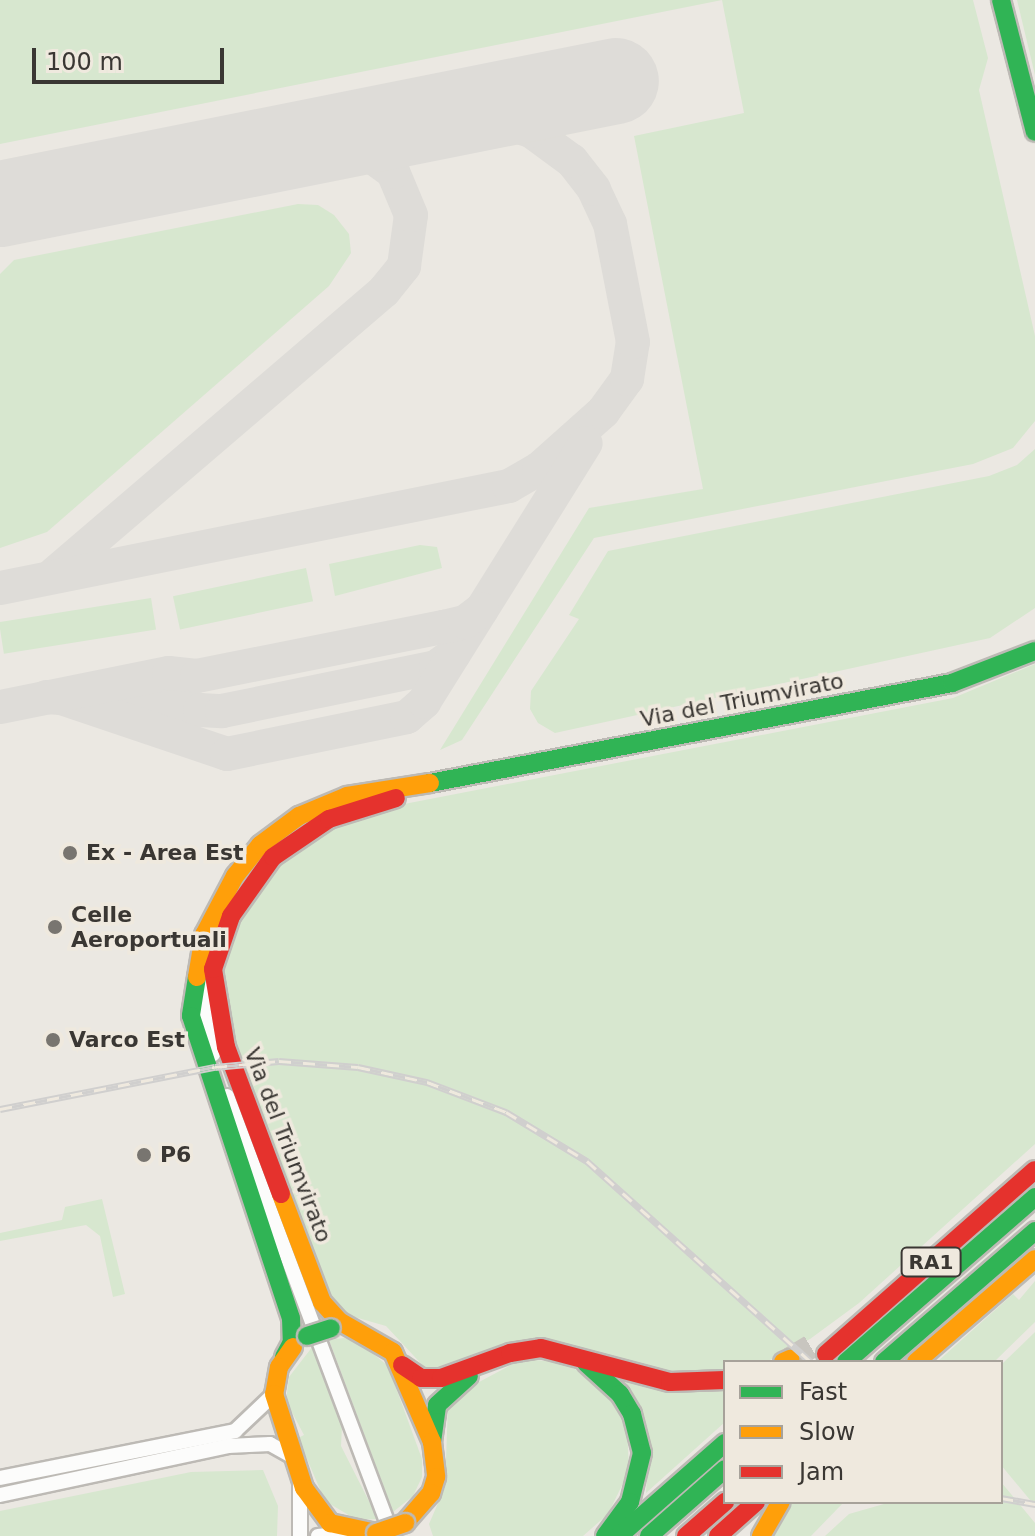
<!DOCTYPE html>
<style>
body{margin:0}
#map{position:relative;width:1035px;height:1536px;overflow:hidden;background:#ebe8e2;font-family:"DejaVu Sans",sans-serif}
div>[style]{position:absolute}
.green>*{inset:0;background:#d7e7cf;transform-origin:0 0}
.taxiway>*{height:34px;margin:-17px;padding:0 17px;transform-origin:17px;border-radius:17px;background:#dedcd8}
.runway>*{height:86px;margin:-43px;padding:0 43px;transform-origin:43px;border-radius:43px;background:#dedcd8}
.highway-tunnel>*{height:24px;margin-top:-12px;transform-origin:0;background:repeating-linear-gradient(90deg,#c8c5bf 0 24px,transparent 0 36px)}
.roads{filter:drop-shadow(2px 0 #bdbab5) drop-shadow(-2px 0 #bdbab5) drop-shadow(0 2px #bdbab5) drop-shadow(0 -2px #bdbab5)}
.street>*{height:14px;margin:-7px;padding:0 7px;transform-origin:7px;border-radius:7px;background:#fcfcfb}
.fast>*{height:18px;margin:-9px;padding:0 9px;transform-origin:9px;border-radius:9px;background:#30b455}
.slow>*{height:18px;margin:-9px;padding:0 9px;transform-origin:9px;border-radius:9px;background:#ff9f0a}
.jam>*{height:18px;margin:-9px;padding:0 9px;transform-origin:9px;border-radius:9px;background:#e5322d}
.rail>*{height:7px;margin-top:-3.5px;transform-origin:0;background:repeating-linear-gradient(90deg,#efe9de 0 12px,#d0cfce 0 24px);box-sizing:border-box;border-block:2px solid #d0cfce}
.bridges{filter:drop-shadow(2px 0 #bdbab5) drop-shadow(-2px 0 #bdbab5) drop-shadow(0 2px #bdbab5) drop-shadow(0 -2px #bdbab5)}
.fast-bridge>*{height:18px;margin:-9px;padding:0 9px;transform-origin:9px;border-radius:9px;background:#30b455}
.slow-bridge>*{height:18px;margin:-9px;padding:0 9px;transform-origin:9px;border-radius:9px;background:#ff9f0a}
.dots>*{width:22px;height:22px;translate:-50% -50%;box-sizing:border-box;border:4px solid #efe9de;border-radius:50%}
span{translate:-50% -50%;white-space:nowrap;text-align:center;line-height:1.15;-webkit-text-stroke:7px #efe9de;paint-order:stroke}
.shield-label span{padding:2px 6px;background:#efe9de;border:2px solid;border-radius:6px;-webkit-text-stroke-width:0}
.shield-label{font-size:20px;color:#3a3733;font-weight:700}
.street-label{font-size:22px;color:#3a3733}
.poi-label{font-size:22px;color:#3a3733;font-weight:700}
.left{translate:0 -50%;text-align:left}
.legend{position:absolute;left:723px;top:1360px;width:280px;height:144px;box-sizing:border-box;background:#efe9de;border:2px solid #a7a29a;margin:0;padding:10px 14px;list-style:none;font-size:24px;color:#3a3733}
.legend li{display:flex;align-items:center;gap:16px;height:40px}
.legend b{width:40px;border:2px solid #a7a29a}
.scale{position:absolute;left:32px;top:48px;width:192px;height:36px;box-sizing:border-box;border:4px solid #3a3733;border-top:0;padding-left:10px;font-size:24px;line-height:28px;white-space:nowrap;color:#3a3733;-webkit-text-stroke:6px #efe9de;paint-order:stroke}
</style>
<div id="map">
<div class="green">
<i style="clip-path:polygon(0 0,973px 0,988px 58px,979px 90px,1035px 336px,1035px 421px,1013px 448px,973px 464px,594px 538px,462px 740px,440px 750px,589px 508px,703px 489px,634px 136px,744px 113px,722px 0,0 144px)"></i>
<i style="clip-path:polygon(1017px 0,1035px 0,1035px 75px)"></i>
<i style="clip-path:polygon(298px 204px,318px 205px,334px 215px,349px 234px,351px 253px,329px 286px,47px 532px,0 548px,0 274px,14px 260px)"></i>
<i style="clip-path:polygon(1035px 449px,1035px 608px,990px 638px,555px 733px,538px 723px,530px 709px,531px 691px,579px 619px,569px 615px,608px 551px,989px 476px,1017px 465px)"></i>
<i style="clip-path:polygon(420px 545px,437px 547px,442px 568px,335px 596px,329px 564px)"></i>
<i style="left:306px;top:568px;width:34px;height:136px;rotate:78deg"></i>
<i style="left:151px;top:598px;width:32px;height:154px;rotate:81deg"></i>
<i style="clip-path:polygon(1035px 664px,1035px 1144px,859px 1303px,810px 1339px,766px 1362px,725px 1362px,725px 1374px,677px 1376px,613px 1359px,468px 1361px,426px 1369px,386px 1326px,344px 1314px,325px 1297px,226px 1028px,219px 992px,237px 924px,261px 884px,288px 857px,324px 832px,399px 805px,953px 698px)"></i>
<i style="clip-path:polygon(102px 1199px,125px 1294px,113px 1297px,100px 1236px,86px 1225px,0 1241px,0 1233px,62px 1220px,65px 1207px)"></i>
<i style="clip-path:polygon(1035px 1281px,1035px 1322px,994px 1362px,937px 1362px,1013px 1294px,1019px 1300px)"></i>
<i style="clip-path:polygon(1035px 1332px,1035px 1506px,1001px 1465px,1001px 1365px)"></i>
<i style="clip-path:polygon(344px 1338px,359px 1342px,388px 1366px,422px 1459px,422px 1477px,413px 1496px,393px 1512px,329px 1340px)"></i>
<i style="clip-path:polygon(313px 1346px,342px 1426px,341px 1446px,378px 1519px,357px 1520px,325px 1501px,298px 1438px,304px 1435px,286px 1401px,289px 1377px)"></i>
<i style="clip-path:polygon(522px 1359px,559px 1362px,594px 1378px,627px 1424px,629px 1471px,608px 1514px,583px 1536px,433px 1536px,429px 1524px,445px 1487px,448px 1404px,466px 1389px)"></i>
<i style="clip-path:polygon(610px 1371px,725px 1386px,725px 1422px,646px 1493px,649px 1444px)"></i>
<i style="clip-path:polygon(263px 1470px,278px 1506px,277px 1536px,0 1536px,0 1511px,191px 1472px)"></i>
<i style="clip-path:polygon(1001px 1482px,1035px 1523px,1035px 1536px,825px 1536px,849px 1514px,891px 1502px,1001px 1502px)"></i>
<i style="clip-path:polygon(789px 1502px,844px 1502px,811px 1536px,770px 1536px)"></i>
</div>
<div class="taxiway">
<i style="left:0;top:205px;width:14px;rotate:-17deg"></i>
<i style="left:54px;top:574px;width:435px;rotate:-40.6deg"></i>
<i style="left:384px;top:291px;width:32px;rotate:-51deg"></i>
<i style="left:404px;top:266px;width:51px;rotate:-82.2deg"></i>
<i style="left:411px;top:215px;width:47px;rotate:-112.7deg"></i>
<i style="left:393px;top:172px;width:46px;rotate:-143.9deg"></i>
<i style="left:356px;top:145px;width:39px;rotate:-173deg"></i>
<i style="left:0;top:588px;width:519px;rotate:-11.33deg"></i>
<i style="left:509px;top:486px;width:34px;rotate:-30deg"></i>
<i style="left:539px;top:469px;width:86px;rotate:-41.7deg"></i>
<i style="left:603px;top:412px;width:41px;rotate:-54deg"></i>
<i style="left:627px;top:379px;width:37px;rotate:-81deg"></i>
<i style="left:633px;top:342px;width:120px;rotate:-101deg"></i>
<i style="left:610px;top:224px;width:38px;rotate:-115deg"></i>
<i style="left:594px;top:189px;width:36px;rotate:-128deg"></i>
<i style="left:572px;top:161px;width:51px;rotate:-143.8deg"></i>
<i style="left:531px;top:131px;width:39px;rotate:-162deg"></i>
<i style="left:494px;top:119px;width:50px;rotate:-175.4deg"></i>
<i style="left:120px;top:685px;width:84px;rotate:17.4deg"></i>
<i style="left:200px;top:710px;width:22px;rotate:3deg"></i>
<i style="left:222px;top:711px;width:218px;rotate:-11.6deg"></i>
<i style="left:436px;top:667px;width:22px;rotate:-36deg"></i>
<i style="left:46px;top:697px;width:15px;rotate:4deg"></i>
<i style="left:61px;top:698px;width:175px;rotate:18.6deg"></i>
<i style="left:227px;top:754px;width:184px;rotate:-11.6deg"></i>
<i style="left:407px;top:717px;width:23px;rotate:-41deg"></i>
<i style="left:424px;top:702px;width:305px;rotate:-58deg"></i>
<i style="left:0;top:707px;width:172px;rotate:-11.4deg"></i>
<i style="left:169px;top:673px;width:28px;rotate:6deg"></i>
<i style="left:197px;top:676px;width:251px;rotate:-11.3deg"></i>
<i style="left:443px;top:627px;width:23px;rotate:-13deg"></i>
<i style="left:465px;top:622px;width:21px;rotate:-37deg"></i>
</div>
<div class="runway">
<i style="left:0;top:204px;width:628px;rotate:-11.29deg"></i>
</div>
<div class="highway-tunnel">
<i style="left:790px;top:1359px;width:27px;rotate:-31deg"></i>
</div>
<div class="roads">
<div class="street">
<i style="left:210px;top:972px;width:35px;rotate:98deg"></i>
<i style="left:205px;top:1007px;width:48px;rotate:80.3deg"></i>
<i style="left:227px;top:1096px;width:470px;rotate:69.4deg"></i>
<i style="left:0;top:1478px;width:240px;rotate:-11.3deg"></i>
<i style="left:235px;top:1431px;width:54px;rotate:-43.5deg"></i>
<i style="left:300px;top:1485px;width:51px;rotate:90deg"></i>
<i style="left:0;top:1495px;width:233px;rotate:-12.1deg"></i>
<i style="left:228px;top:1446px;width:42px;rotate:-2.7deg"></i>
<i style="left:270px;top:1444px;width:25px;rotate:29deg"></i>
<i style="left:318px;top:1536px;width:31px;rotate:-6deg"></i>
</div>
<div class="fast">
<i style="left:1001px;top:0;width:136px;rotate:75.6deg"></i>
<i style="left:430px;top:783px;width:531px;rotate:-10.84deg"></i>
<i style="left:952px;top:683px;width:89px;rotate:-21.1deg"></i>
<i style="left:197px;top:977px;width:39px;rotate:99deg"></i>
<i style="left:191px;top:1016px;width:318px;rotate:71.7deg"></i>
<i style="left:291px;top:1318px;width:24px;rotate:88deg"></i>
<i style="left:292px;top:1342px;width:17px;rotate:118deg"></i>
<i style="left:846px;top:1362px;width:251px;rotate:-41.1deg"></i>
<i style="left:884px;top:1362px;width:200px;rotate:-40.9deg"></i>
<i style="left:586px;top:1363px;width:46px;rotate:42.4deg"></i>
<i style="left:620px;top:1394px;width:23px;rotate:59deg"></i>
<i style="left:632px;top:1414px;width:40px;rotate:75.6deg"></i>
<i style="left:642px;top:1453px;width:50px;rotate:103.8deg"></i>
<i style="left:630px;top:1502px;width:42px;rotate:126.3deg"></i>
<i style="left:432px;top:1442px;width:37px;rotate:-82deg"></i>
<i style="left:437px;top:1405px;width:43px;rotate:-42.2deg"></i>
<i style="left:619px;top:1536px;width:141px;rotate:-41.3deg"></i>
<i style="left:649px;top:1536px;width:101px;rotate:-41.4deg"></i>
</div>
<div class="slow">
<i style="left:197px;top:977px;width:43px;rotate:-80.5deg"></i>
<i style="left:204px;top:935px;width:67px;rotate:-62.3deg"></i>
<i style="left:235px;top:876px;width:40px;rotate:-51deg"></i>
<i style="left:260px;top:845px;width:49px;rotate:-36.6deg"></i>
<i style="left:299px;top:816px;width:52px;rotate:-22.6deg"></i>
<i style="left:347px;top:796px;width:84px;rotate:-8.9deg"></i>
<i style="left:281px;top:1194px;width:116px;rotate:69.2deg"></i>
<i style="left:322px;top:1302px;width:25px;rotate:48deg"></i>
<i style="left:339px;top:1321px;width:62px;rotate:29.9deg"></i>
<i style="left:393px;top:1352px;width:98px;rotate:66.6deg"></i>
<i style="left:432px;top:1442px;width:35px;rotate:83deg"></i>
<i style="left:436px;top:1477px;width:17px;rotate:107deg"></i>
<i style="left:431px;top:1493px;width:40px;rotate:131deg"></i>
<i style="left:293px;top:1347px;width:24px;rotate:125deg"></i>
<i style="left:279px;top:1367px;width:27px;rotate:100deg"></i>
<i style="left:274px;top:1394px;width:99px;rotate:72.3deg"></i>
<i style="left:304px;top:1488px;width:44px;rotate:53.4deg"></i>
<i style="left:330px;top:1523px;width:47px;rotate:12.3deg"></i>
<i style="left:783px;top:1362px;width:8px;rotate:-23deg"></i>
<i style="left:916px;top:1362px;width:157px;rotate:-40.9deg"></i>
<i style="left:761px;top:1536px;width:39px;rotate:-60deg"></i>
</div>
<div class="jam">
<i style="left:281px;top:1194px;width:157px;rotate:-110.5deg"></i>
<i style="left:226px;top:1047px;width:79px;rotate:-99.5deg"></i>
<i style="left:213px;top:969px;width:56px;rotate:-71.2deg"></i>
<i style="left:231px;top:916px;width:72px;rotate:-54.6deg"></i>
<i style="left:273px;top:857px;width:68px;rotate:-34.2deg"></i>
<i style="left:329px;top:819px;width:70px;rotate:-17.4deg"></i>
<i style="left:826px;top:1354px;width:278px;rotate:-41.4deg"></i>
<i style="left:402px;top:1365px;width:23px;rotate:34deg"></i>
<i style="left:421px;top:1378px;width:20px"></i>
<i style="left:441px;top:1378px;width:73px;rotate:-19.9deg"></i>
<i style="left:510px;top:1353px;width:31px;rotate:-9deg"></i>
<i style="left:541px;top:1348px;width:133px;rotate:14.8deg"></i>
<i style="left:670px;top:1382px;width:55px;rotate:-2.1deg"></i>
<i style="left:686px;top:1536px;width:52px;rotate:-41.1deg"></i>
<i style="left:718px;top:1536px;width:51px;rotate:-41.8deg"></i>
</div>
</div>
<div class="rail">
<i style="left:0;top:1109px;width:219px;rotate:-11.1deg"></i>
<i style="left:215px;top:1067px;width:64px;rotate:-5.4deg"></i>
<i style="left:279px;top:1061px;width:79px;rotate:4.3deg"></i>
<i style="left:358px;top:1067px;width:71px;rotate:12.3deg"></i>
<i style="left:427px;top:1082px;width:85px;rotate:20.8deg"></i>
<i style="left:506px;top:1112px;width:95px;rotate:31.2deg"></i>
<i style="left:587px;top:1161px;width:301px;rotate:41.9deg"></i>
<i style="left:1001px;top:1498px;width:35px;rotate:10deg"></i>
</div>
<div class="bridges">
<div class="fast-bridge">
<i style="left:307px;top:1336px;width:25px;rotate:-18deg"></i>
</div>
<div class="slow-bridge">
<i style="left:376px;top:1533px;width:31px;rotate:-19deg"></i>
</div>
</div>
<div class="dots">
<i style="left:70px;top:853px;background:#787570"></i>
<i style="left:55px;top:927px;background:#787570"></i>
<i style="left:53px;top:1040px;background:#787570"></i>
<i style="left:144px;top:1155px;background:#787570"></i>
</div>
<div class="shield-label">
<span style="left:931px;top:1262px">RA1</span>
</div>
<div class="street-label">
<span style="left:742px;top:700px;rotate:-11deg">Via del Triumvirato</span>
<span style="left:288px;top:1145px;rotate:69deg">Via del Triumvirato</span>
</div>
<div class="poi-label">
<span class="left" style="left:86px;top:853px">Ex - Area Est</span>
<span class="left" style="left:71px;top:927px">Celle<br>Aeroportuali</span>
<span class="left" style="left:69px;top:1040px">Varco Est</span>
<span class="left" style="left:160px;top:1155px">P6</span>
</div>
<ul class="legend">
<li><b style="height:10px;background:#30b455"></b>Fast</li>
<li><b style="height:10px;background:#ff9f0a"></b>Slow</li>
<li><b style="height:10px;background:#e5322d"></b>Jam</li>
</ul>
<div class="scale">100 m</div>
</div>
